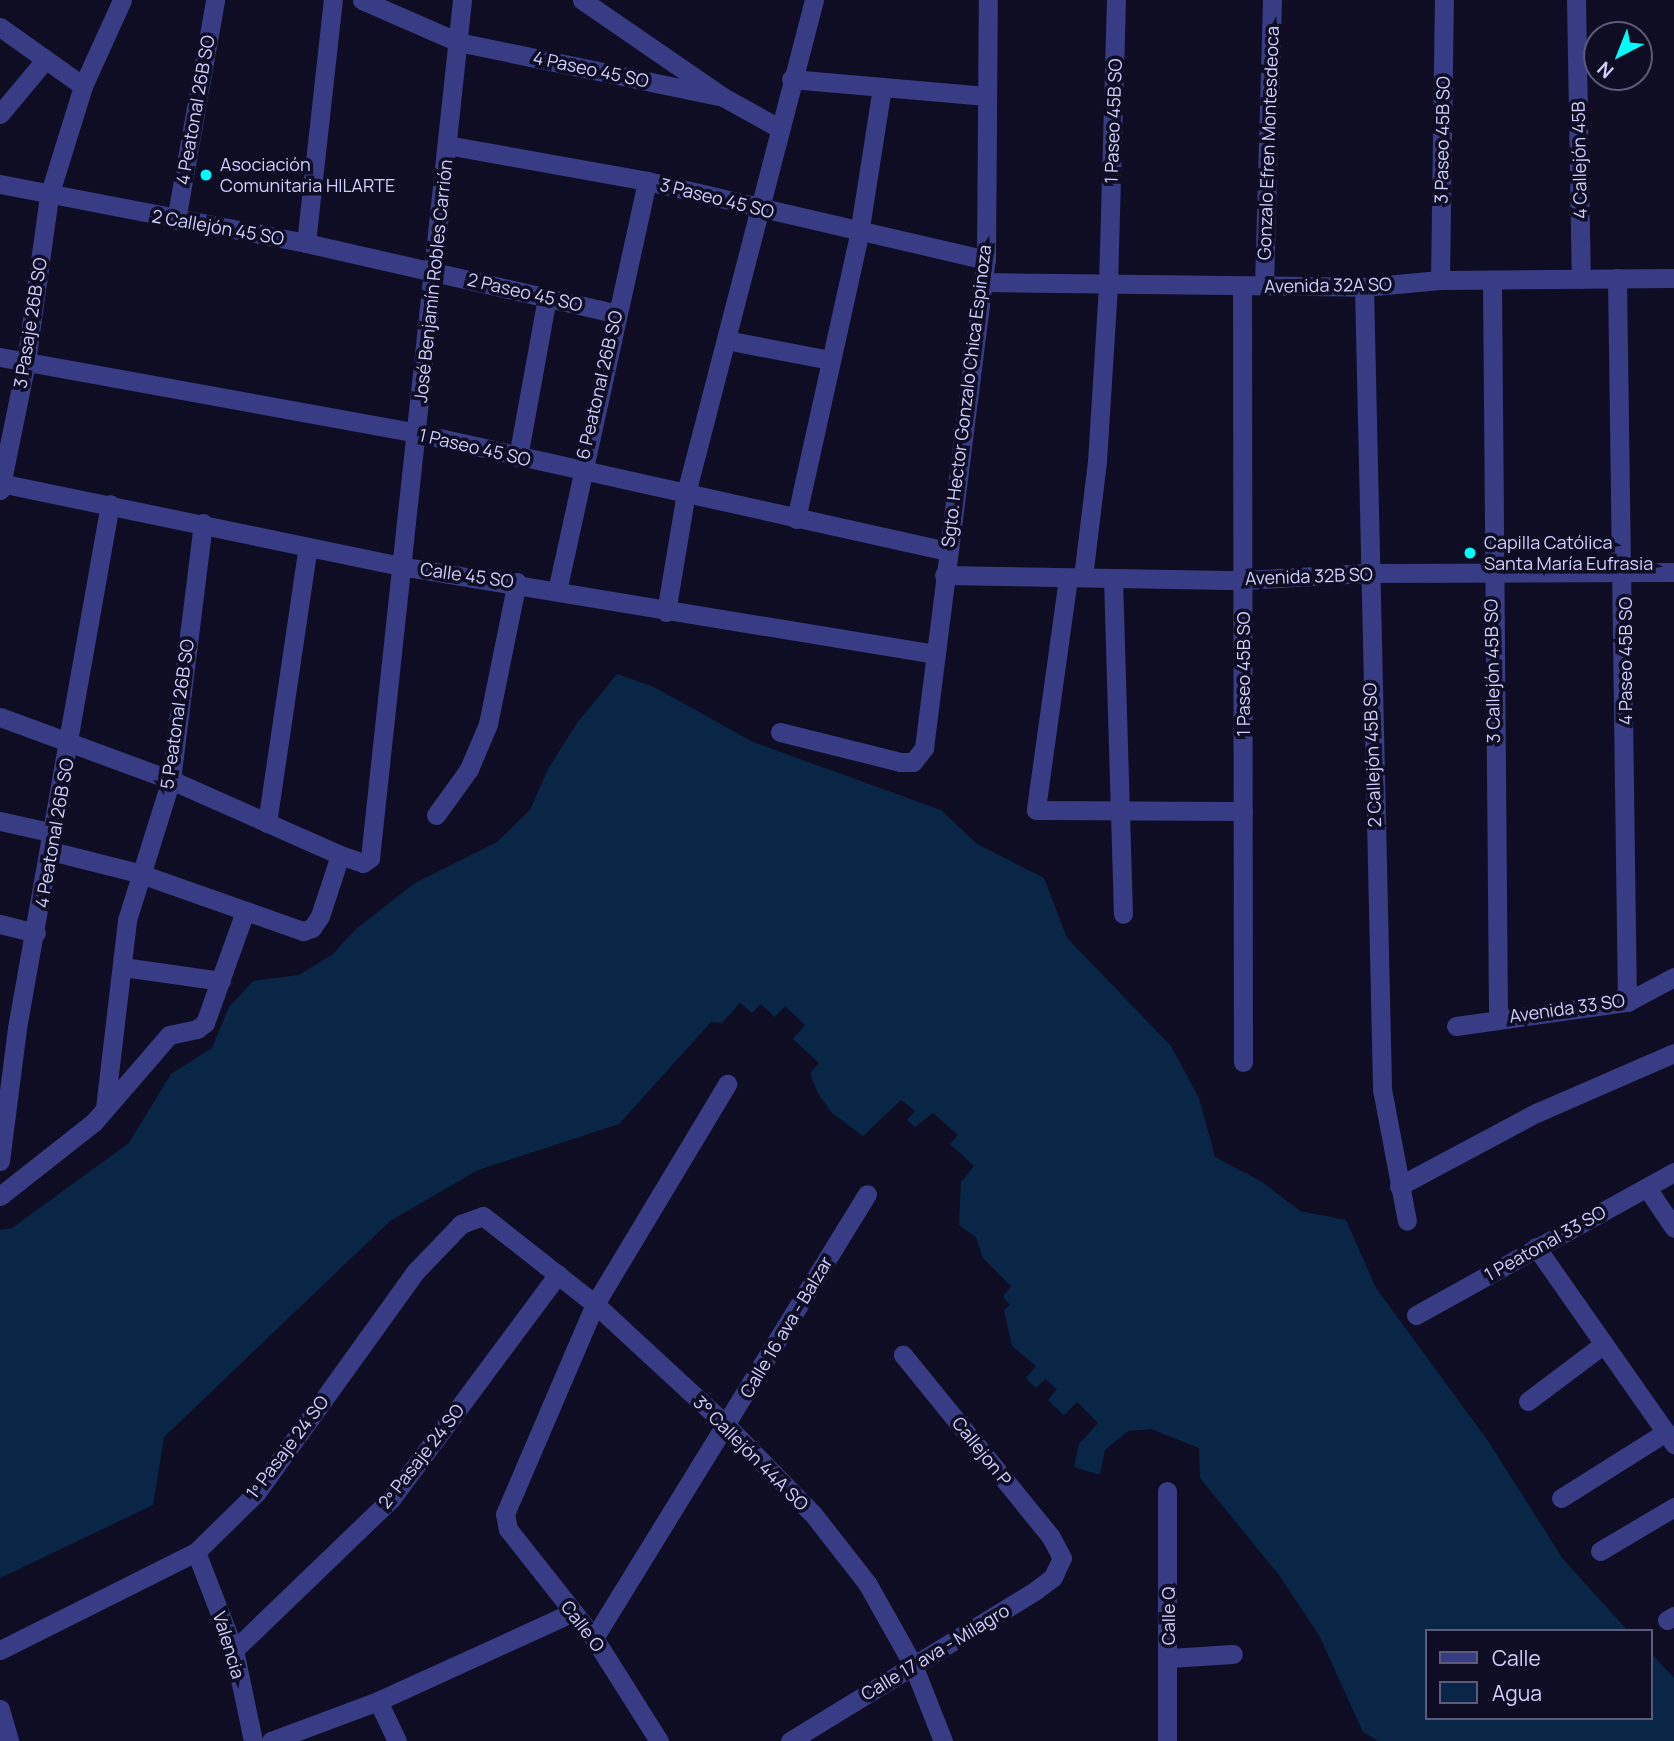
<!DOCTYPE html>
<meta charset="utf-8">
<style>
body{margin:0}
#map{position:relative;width:1674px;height:1741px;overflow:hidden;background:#0e0d23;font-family:Manrope,sans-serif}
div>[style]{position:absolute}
.water>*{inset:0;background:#0a2646}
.minor>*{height:19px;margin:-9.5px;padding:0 9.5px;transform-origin:9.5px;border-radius:9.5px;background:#373c84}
.dots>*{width:19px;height:19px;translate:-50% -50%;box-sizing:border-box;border:4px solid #0e0d23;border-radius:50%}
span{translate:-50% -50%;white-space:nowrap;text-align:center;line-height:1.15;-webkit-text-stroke:7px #0e0d23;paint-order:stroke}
.street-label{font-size:18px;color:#d0d0ff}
.poi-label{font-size:18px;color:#d0d0ff}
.left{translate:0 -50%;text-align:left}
.legend{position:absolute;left:1425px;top:1629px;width:228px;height:91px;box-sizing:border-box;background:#0e0d23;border:2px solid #5c5b7b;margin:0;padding:9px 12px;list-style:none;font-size:21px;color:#d0d0ff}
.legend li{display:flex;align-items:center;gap:14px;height:35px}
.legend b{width:35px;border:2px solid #5c5b7b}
.north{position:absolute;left:1583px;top:21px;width:70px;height:70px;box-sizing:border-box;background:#0e0d23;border:2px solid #5c5b7b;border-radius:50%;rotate:222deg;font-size:19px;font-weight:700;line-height:28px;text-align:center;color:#d0d0ff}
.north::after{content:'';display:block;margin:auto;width:24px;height:32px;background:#00fbf8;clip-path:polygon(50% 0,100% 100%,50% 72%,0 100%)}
</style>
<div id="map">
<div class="water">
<i style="clip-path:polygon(617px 674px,654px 687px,753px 742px,941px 810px,977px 844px,1044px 878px,1067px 938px,1171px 1046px,1199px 1098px,1215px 1157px,1262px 1182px,1300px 1211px,1346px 1220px,1376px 1288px,1488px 1441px,1563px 1559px,1628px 1631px,1427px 1631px,1427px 1718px,1651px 1718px,1651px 1653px,1674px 1678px,1674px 1741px,1378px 1741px,1363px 1732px,1319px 1635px,1279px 1575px,1200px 1478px,1199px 1448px,1151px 1429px,1128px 1431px,1105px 1450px,1100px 1475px,1074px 1467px,1079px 1444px,1098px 1423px,1077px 1402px,1064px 1415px,1048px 1400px,1057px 1389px,1045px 1379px,1036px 1388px,1026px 1378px,1036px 1366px,1012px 1346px,1004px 1310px,1010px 1305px,1003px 1297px,1011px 1286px,983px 1258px,976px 1237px,959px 1225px,961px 1182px,974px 1166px,950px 1144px,958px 1135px,933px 1113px,915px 1127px,907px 1120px,915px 1111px,901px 1100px,863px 1136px,832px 1113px,817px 1092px,810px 1073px,819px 1063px,793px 1039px,805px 1025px,785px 1006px,775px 1017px,761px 1004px,752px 1013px,740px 1003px,722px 1023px,711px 1022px,619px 1124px,478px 1170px,390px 1221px,164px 1437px,153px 1505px,0 1578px,0 1230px,12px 1228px,129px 1143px,171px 1074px,212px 1048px,229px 1007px,253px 981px,299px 975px,333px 954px,356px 929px,415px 883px,497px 842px,530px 810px,548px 769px,577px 723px)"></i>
</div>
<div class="minor">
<i style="left:362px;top:0;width:105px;rotate:23.6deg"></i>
<i style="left:458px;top:42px;width:271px;rotate:11.7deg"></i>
<i style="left:582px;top:0;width:171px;rotate:34.5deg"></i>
<i style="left:723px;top:97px;width:64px;rotate:29deg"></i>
<i style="left:1576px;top:0;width:279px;rotate:89deg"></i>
<i style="left:0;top:27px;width:102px;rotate:35.4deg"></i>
<i style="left:791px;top:79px;width:196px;rotate:5deg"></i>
<i style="left:0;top:114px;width:70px;rotate:-50.2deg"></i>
<i style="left:447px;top:145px;width:203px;rotate:10.2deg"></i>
<i style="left:647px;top:181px;width:348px;rotate:13.1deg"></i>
<i style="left:0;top:184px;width:312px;rotate:10.9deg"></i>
<i style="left:306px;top:243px;width:317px;rotate:12.8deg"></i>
<i style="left:176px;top:220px;width:223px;rotate:-79.9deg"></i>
<i style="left:306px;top:243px;width:244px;rotate:-83.7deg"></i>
<i style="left:1617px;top:278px;width:724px;rotate:89.21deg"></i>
<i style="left:1440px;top:280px;width:280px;rotate:-89.2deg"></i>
<i style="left:1492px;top:281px;width:737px;rotate:89.53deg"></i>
<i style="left:982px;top:282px;width:382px;rotate:0.7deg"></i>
<i style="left:1364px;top:287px;width:76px;rotate:-5.3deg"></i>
<i style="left:1440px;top:280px;width:234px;rotate:-0.5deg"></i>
<i style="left:1264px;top:286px;width:286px;rotate:-88.4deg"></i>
<i style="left:1242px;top:287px;width:775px;rotate:89.93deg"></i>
<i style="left:1364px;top:287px;width:802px;rotate:88.71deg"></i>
<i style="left:1382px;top:1089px;width:134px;rotate:79.3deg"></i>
<i style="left:726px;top:340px;width:106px;rotate:10.9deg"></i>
<i style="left:0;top:357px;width:424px;rotate:10.3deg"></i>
<i style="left:417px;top:433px;width:543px;rotate:12.55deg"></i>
<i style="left:518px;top:457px;width:163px;rotate:-79.7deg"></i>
<i style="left:0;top:483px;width:409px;rotate:11.7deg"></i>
<i style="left:400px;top:566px;width:542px;rotate:9.34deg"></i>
<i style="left:0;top:490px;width:131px;rotate:-78.5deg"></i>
<i style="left:26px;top:362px;width:168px;rotate:-82.1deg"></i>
<i style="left:49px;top:196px;width:115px;rotate:-72.8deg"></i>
<i style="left:83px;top:86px;width:94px;rotate:-65.6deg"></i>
<i style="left:796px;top:519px;width:292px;rotate:-77.5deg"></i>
<i style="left:859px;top:234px;width:149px;rotate:-81.1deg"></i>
<i style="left:944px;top:575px;width:299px;rotate:1deg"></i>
<i style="left:1243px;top:580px;width:124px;rotate:-3.2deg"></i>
<i style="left:1367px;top:573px;width:307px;rotate:-0.2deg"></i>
<i style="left:1083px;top:577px;width:117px;rotate:-83.1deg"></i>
<i style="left:1097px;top:461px;width:176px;rotate:-86.4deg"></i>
<i style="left:1108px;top:285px;width:285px;rotate:-88.4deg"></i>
<i style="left:1068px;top:578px;width:234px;rotate:97.9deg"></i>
<i style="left:1036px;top:810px;width:207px;rotate:0.3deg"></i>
<i style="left:1113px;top:578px;width:336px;rotate:88.3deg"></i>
<i style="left:557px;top:591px;width:420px;rotate:-77.6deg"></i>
<i style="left:666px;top:612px;width:121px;rotate:-80.5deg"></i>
<i style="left:686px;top:493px;width:509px;rotate:-75.45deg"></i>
<i style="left:0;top:717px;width:182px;rotate:20.2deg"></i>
<i style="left:171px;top:780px;width:185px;rotate:23.9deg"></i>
<i style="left:340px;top:855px;width:24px;rotate:19deg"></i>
<i style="left:363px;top:863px;width:9px;rotate:-36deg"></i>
<i style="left:370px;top:858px;width:863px;rotate:-83.88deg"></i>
<i style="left:780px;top:732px;width:124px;rotate:14deg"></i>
<i style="left:900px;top:762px;width:13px"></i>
<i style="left:913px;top:762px;width:18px;rotate:-52deg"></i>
<i style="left:924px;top:748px;width:492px;rotate:-82.8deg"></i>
<i style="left:986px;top:260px;width:260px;rotate:-89.6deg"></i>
<i style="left:436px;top:815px;width:57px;rotate:-54.3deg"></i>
<i style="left:469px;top:769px;width:49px;rotate:-67.1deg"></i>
<i style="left:488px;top:724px;width:145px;rotate:-78.5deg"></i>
<i style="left:0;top:821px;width:55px;rotate:12.5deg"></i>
<i style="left:267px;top:823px;width:279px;rotate:-81.6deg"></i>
<i style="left:51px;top:851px;width:90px;rotate:14.2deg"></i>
<i style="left:138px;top:873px;width:175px;rotate:19.4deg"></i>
<i style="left:303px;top:931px;width:9px;rotate:-18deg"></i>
<i style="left:312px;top:928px;width:14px;rotate:-56deg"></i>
<i style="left:320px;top:916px;width:64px;rotate:-71.8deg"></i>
<i style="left:0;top:924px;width:37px;rotate:14deg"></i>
<i style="left:123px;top:967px;width:99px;rotate:8.1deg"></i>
<i style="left:1456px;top:1026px;width:173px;rotate:-8deg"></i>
<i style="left:1627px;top:1002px;width:53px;rotate:-28deg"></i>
<i style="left:105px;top:1108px;width:189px;rotate:-83.3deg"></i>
<i style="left:127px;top:920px;width:147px;rotate:-72.6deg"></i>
<i style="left:171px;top:780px;width:259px;rotate:-82.9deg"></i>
<i style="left:0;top:1161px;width:134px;rotate:-82.7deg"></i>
<i style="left:17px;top:1028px;width:532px;rotate:-79.94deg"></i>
<i style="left:1399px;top:1186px;width:155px;rotate:-28.1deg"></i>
<i style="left:1536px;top:1113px;width:150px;rotate:-23.5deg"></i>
<i style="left:1647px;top:1188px;width:48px;rotate:56deg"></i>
<i style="left:0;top:1196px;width:120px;rotate:-38.2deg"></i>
<i style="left:94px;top:1122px;width:115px;rotate:-49.2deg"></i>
<i style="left:169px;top:1035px;width:29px;rotate:-12deg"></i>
<i style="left:197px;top:1029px;width:10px;rotate:-37deg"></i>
<i style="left:205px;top:1023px;width:119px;rotate:-70.3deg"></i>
<i style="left:1536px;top:1247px;width:241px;rotate:55deg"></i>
<i style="left:1416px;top:1315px;width:295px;rotate:-29deg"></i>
<i style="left:1528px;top:1401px;width:95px;rotate:-36.9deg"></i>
<i style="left:1561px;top:1498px;width:124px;rotate:-32.2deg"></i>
<i style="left:1600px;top:1551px;width:86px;rotate:-30.7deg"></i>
<i style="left:196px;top:1552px;width:105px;rotate:68.8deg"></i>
<i style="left:234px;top:1650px;width:93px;rotate:78.2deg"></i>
<i style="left:1667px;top:1620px;width:8px;rotate:-30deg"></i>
<i style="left:594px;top:1638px;width:521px;rotate:-58.41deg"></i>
<i style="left:0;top:1650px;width:219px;rotate:-26.6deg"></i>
<i style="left:196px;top:1552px;width:86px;rotate:-44.5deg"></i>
<i style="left:257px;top:1492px;width:272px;rotate:-54.3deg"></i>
<i style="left:416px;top:1271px;width:65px;rotate:-46.2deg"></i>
<i style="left:461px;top:1224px;width:23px;rotate:-20deg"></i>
<i style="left:483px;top:1216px;width:142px;rotate:38.2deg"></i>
<i style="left:595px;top:1304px;width:178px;rotate:42.7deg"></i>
<i style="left:726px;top:1425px;width:124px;rotate:45.7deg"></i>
<i style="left:813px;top:1514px;width:88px;rotate:52deg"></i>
<i style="left:867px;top:1583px;width:94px;rotate:60.7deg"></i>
<i style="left:913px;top:1665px;width:82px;rotate:68.5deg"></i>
<i style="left:234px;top:1650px;width:218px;rotate:-43.9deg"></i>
<i style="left:391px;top:1499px;width:280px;rotate:-53.4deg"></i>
<i style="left:1169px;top:1658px;width:64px;rotate:-3.6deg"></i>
<i style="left:378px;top:1701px;width:44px;rotate:64.6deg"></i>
<i style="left:0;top:1709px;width:33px;rotate:74deg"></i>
<i style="left:271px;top:1741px;width:114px;rotate:-20.5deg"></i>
<i style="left:378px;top:1701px;width:214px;rotate:-24.5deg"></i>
<i style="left:659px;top:1741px;width:122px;rotate:-122.3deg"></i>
<i style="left:594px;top:1638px;width:139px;rotate:-128.3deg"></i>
<i style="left:508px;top:1529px;width:15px;rotate:-101deg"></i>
<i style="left:505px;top:1514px;width:228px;rotate:-66.8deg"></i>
<i style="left:595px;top:1304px;width:257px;rotate:-59deg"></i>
<i style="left:790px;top:1741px;width:289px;rotate:-31.5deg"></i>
<i style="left:1036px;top:1590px;width:21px;rotate:-37deg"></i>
<i style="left:1053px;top:1577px;width:21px;rotate:-65deg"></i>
<i style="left:1062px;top:1558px;width:24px;rotate:-118deg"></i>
<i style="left:1051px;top:1537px;width:235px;rotate:-129.1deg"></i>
<i style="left:1167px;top:1741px;width:250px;rotate:-90deg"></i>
</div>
<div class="dots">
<i style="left:206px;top:175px;background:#00fbf8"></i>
<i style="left:1470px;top:553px;background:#00fbf8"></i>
</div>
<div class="street-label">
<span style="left:591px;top:69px;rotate:12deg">4 Paseo 45 SO</span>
<span style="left:195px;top:110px;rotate:-80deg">4 Peatonal 26B SO</span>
<span style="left:1113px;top:121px;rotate:-88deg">1 Paseo 45B SO</span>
<span style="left:1442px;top:140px;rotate:-89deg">3 Paseo 45B SO</span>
<span style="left:1268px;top:143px;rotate:-88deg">Gonzalo Efren Montesdeoca</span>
<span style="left:1579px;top:160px;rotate:-91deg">4 Callejón 45B</span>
<span style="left:717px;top:198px;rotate:14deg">3 Paseo 45 SO</span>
<span style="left:218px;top:227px;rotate:10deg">2 Callejón 45 SO</span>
<span style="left:433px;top:281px;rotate:-84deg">José Benjamín Robles Carrión</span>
<span style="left:1328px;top:285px;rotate:-1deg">Avenida 32A SO</span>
<span style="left:525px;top:292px;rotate:13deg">2 Paseo 45 SO</span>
<span style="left:30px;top:323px;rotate:-81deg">3 Pasaje 26B SO</span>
<span style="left:599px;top:385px;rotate:-77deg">6 Peatonal 26B SO</span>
<span style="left:966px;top:396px;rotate:-83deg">Sgto. Hector Gonzalo Chica Espinoza</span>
<span style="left:475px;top:447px;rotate:13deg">1 Paseo 45 SO</span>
<span style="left:467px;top:575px;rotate:8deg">Calle 45 SO</span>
<span style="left:1309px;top:576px;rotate:-2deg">Avenida 32B SO</span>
<span style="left:1625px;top:661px;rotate:-90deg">4 Paseo 45B SO</span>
<span style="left:1492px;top:671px;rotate:-91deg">3 Callejón 45B SO</span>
<span style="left:1243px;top:674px;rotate:-90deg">1 Paseo 45B SO</span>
<span style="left:177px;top:714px;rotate:-82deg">5 Peatonal 26B SO</span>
<span style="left:1372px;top:755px;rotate:-92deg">2 Callejón 45B SO</span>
<span style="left:54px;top:833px;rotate:-80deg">4 Peatonal 26B SO</span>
<span style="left:1567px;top:1008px;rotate:-8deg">Avenida 33 SO</span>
<span style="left:1545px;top:1243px;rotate:-29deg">1 Peatonal 33 SO</span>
<span style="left:786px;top:1327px;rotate:-59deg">Calle 16 ava - Balzar</span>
<span style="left:287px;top:1447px;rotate:-53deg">1º Pasaje 24 SO</span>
<span style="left:982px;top:1451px;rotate:51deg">Callejon P</span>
<span style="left:751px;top:1453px;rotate:45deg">3° Callejón 44A SO</span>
<span style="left:421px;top:1456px;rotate:-52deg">2º Pasaje 24 SO</span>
<span style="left:1168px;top:1616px;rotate:-90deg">Calle Q</span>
<span style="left:583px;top:1626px;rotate:53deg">Calle O</span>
<span style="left:229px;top:1645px;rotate:73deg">Valencia</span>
<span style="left:935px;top:1652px;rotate:-31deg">Calle 17 ava - Milagro</span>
</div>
<div class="poi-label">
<span class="left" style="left:220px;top:175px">Asociación<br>Comunitaria HILARTE</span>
<span class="left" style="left:1484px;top:553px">Capilla Católica<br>Santa María Eufrasia</span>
</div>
<ul class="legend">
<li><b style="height:9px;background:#373c84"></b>Calle</li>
<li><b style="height:19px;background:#0a2646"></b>Agua</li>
</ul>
<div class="north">N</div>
</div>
